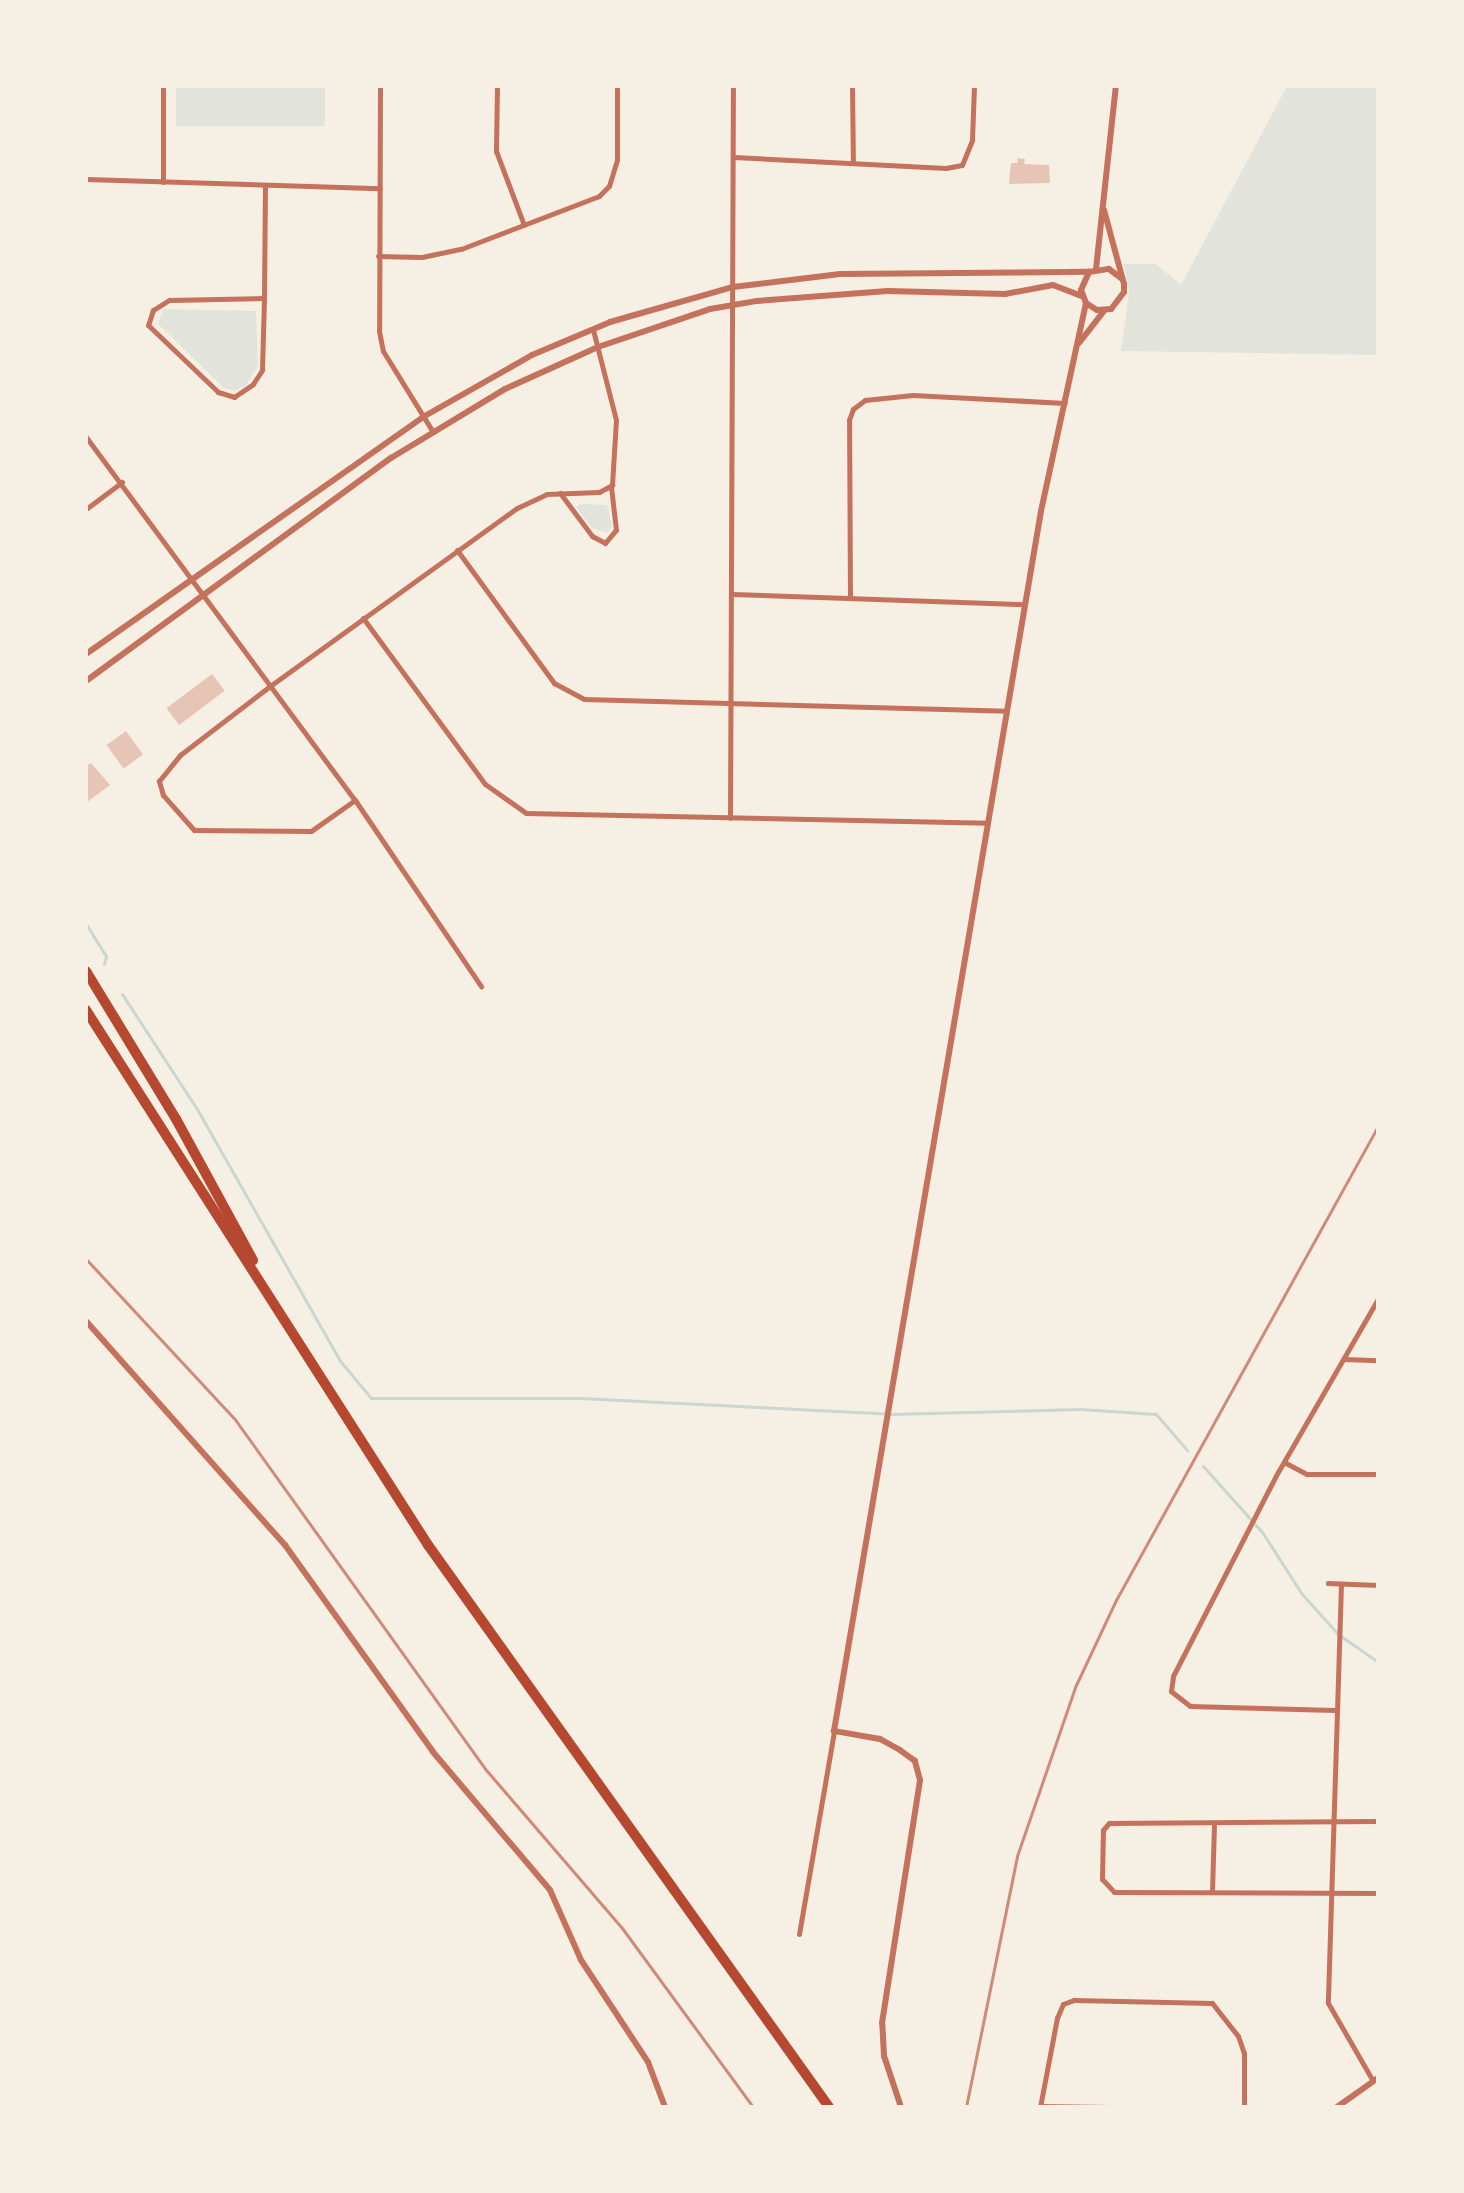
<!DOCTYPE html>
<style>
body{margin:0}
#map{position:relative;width:1464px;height:2193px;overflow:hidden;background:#f6efe4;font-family:"Libre Baskerville",serif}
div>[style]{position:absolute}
.green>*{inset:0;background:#e2e4dc;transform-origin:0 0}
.stream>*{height:3px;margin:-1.5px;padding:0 1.5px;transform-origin:1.5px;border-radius:1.5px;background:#c9d6d2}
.building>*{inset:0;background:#e6c5b7;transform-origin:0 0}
.minor>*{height:5px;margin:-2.5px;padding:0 2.5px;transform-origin:2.5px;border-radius:2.5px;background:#c5725c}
.tertiary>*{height:6px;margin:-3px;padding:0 3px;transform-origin:3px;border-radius:3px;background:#c5725c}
.motorway>*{height:10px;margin:-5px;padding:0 5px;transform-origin:5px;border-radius:5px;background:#b5482f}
.rail>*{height:3px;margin:-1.5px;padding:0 1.5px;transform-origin:1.5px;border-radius:1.5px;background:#cf8b77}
span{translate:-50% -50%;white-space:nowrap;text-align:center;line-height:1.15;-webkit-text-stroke:6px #f6efe4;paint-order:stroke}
.frame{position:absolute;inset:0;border:88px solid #f6efe4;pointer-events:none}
</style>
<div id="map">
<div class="green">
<i style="left:176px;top:86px;width:149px;height:40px"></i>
<i style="clip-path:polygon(1287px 86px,1378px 86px,1378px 355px,1121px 351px,1129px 294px,1124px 264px,1156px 264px,1181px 285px)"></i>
<i style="clip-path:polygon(163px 309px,256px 311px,258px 366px,246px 385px,235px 391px,224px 388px,158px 324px)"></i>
<i style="clip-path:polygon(580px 504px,607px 505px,612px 525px,608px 533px,592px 528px,576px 507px)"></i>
</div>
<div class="stream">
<i style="left:86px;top:924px;width:38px;rotate:58deg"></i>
<i style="left:106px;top:956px;width:8px;rotate:104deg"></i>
<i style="left:122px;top:994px;width:137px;rotate:56.9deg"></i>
<i style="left:197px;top:1109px;width:291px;rotate:60.4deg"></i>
<i style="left:341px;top:1362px;width:47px;rotate:50.2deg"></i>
<i style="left:371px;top:1398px;width:209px"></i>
<i style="left:580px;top:1398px;width:311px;rotate:2.9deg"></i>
<i style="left:891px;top:1414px;width:189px;rotate:-1.5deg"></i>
<i style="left:1080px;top:1409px;width:76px;rotate:3.8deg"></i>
<i style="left:1156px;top:1414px;width:48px;rotate:49.3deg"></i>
<i style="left:1203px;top:1466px;width:89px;rotate:48.2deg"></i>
<i style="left:1262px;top:1532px;width:74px;rotate:57.2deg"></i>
<i style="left:1302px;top:1594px;width:54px;rotate:48deg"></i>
<i style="left:1338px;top:1634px;width:49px;rotate:35deg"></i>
</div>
<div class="building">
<i style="clip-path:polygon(1017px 158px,1025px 159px,1024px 164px,1049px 165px,1050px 183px,1009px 184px,1011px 163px,1018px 163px)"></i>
<i style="left:212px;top:674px;width:21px;height:57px;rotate:53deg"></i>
<i style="left:126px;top:731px;width:29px;height:24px;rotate:54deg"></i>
<i style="clip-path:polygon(91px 763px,110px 785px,86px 803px,86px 766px)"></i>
</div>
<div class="minor">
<i style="left:163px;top:86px;width:96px;rotate:90deg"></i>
<i style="left:380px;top:86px;width:245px;rotate:90.2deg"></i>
<i style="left:379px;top:331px;width:20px;rotate:79deg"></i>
<i style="left:383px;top:351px;width:95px;rotate:58.3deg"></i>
<i style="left:497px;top:86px;width:65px;rotate:90.9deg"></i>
<i style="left:496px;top:151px;width:79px;rotate:69.3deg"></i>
<i style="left:852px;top:86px;width:77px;rotate:89.3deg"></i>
<i style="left:734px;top:157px;width:212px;rotate:3deg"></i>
<i style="left:946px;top:168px;width:16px;rotate:-11deg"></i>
<i style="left:962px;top:165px;width:27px;rotate:-68deg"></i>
<i style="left:972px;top:140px;width:54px;rotate:-87.9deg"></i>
<i style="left:86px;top:179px;width:294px;rotate:1.8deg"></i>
<i style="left:378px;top:256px;width:44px;rotate:1.3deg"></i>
<i style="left:422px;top:257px;width:40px;rotate:-12deg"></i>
<i style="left:461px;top:249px;width:148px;rotate:-21deg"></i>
<i style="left:599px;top:196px;width:14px;rotate:-45deg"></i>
<i style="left:609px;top:186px;width:28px;rotate:-73deg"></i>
<i style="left:617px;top:159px;width:73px;rotate:-90deg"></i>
<i style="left:264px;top:298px;width:95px;rotate:178.8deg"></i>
<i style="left:169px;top:300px;width:19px;rotate:148deg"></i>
<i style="left:153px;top:310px;width:16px;rotate:108deg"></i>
<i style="left:148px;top:325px;width:97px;rotate:43.7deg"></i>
<i style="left:218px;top:392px;width:17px;rotate:17deg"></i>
<i style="left:234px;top:397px;width:23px;rotate:-34deg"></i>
<i style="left:253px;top:384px;width:17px;rotate:-57deg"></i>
<i style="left:262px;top:370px;width:72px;rotate:-88.4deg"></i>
<i style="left:264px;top:298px;width:113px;rotate:-89.5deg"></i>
<i style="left:86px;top:437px;width:452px;rotate:53.5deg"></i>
<i style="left:355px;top:800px;width:225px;rotate:55.9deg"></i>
<i style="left:560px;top:493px;width:54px;rotate:53.3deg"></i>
<i style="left:592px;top:536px;width:15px;rotate:28deg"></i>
<i style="left:605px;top:543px;width:17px;rotate:-50deg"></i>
<i style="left:616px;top:530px;width:43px;rotate:-96.6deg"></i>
<i style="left:86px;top:509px;width:45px;rotate:-36.9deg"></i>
<i style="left:457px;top:550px;width:165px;rotate:53.9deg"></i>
<i style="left:554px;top:683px;width:34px;rotate:28deg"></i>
<i style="left:584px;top:699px;width:423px;rotate:1.6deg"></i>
<i style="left:732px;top:594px;width:293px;rotate:2deg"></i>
<i style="left:850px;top:598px;width:178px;rotate:-90.3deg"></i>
<i style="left:849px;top:420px;width:12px;rotate:-70deg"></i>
<i style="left:853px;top:409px;width:15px;rotate:-37deg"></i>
<i style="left:865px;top:400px;width:48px;rotate:-5.9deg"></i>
<i style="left:913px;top:395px;width:152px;rotate:3deg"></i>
<i style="left:363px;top:618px;width:206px;rotate:53.7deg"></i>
<i style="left:485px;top:784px;width:50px;rotate:35.3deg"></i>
<i style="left:526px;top:813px;width:461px;rotate:1.2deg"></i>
<i style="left:355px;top:800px;width:54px;rotate:144.8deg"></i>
<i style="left:311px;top:831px;width:117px;rotate:-179.5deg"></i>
<i style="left:194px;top:830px;width:47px;rotate:-131.5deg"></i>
<i style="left:163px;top:795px;width:15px;rotate:-106deg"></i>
<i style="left:159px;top:781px;width:33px;rotate:-51deg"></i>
<i style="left:180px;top:755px;width:113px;rotate:-37.5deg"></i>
<i style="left:270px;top:686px;width:304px;rotate:-35.8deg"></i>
<i style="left:517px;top:508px;width:33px;rotate:-25deg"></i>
<i style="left:547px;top:494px;width:52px;rotate:-2.2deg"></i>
<i style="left:599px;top:492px;width:15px;rotate:-28deg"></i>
<i style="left:612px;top:485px;width:65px;rotate:-86.5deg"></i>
<i style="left:616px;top:420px;width:93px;rotate:-104.3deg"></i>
<i style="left:730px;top:818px;width:732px;rotate:-89.77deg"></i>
<i style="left:1344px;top:1359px;width:34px;rotate:2deg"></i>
<i style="left:1284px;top:1462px;width:26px;rotate:28deg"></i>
<i style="left:1307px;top:1474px;width:71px"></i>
<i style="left:1328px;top:1583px;width:50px;rotate:2.3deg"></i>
<i style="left:1341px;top:1584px;width:419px;rotate:91.8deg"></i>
<i style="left:1328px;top:2003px;width:90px;rotate:60deg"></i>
<i style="left:1335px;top:1710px;width:145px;rotate:-178.4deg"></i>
<i style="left:1190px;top:1706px;width:24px;rotate:-142deg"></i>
<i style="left:1171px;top:1691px;width:15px;rotate:-82deg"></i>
<i style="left:1173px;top:1676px;width:229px;rotate:-62.8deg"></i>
<i style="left:1278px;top:1472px;width:200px;rotate:-60deg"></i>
<i style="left:1378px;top:1821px;width:269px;rotate:179.6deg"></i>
<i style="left:1109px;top:1823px;width:9px;rotate:131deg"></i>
<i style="left:1103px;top:1830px;width:49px;rotate:91.2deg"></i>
<i style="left:1102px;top:1879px;width:18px;rotate:47deg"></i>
<i style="left:1114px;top:1892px;width:264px;rotate:0.2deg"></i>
<i style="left:1212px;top:1892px;width:69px;rotate:-88.3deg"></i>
<i style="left:799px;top:1934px;width:206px;rotate:-80.2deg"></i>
<i style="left:1040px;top:2106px;width:70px;rotate:0.8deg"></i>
<i style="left:1040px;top:2107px;width:91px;rotate:-79.2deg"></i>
<i style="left:1057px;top:2018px;width:15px;rotate:-67deg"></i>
<i style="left:1063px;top:2004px;width:12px;rotate:-20deg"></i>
<i style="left:1074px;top:2000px;width:138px;rotate:1.2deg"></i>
<i style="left:1212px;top:2003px;width:42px;rotate:51.8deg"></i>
<i style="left:1238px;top:2036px;width:18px;rotate:71deg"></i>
<i style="left:1244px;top:2053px;width:54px;rotate:90deg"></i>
</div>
<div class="tertiary">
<i style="left:1104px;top:210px;width:77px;rotate:74.9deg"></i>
<i style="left:1124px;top:284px;width:8px;rotate:90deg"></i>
<i style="left:1124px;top:292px;width:21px;rotate:127deg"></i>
<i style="left:1111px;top:309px;width:14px;rotate:176deg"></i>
<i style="left:1097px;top:310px;width:13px;rotate:-148deg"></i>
<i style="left:1086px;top:303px;width:14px;rotate:-111deg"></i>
<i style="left:1081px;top:290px;width:20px;rotate:-66deg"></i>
<i style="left:1089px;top:272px;width:20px;rotate:-9deg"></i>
<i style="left:1109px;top:269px;width:15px;rotate:37deg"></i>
<i style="left:1096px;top:269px;width:184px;rotate:-83.8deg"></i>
<i style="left:1079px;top:343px;width:41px;rotate:-52deg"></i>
<i style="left:86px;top:654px;width:412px;rotate:-35.1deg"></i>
<i style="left:423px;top:417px;width:125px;rotate:-29.6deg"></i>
<i style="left:532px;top:355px;width:85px;rotate:-22.9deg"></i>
<i style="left:610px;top:322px;width:128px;rotate:-15.9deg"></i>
<i style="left:733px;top:287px;width:108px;rotate:-6.9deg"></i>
<i style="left:840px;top:274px;width:249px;rotate:-0.5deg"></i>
<i style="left:86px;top:681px;width:378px;rotate:-36.2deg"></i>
<i style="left:391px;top:458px;width:133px;rotate:-31.2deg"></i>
<i style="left:505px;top:389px;width:102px;rotate:-24.3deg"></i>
<i style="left:598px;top:347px;width:118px;rotate:-18.7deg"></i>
<i style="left:710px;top:309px;width:48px;rotate:-9.7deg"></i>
<i style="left:757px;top:301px;width:131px;rotate:-4.4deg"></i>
<i style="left:888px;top:291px;width:117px;rotate:1.5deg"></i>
<i style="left:1005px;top:294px;width:49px;rotate:-10.6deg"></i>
<i style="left:1053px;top:285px;width:31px;rotate:21deg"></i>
<i style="left:86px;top:1321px;width:300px;rotate:48.4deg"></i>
<i style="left:285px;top:1545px;width:254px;rotate:54.4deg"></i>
<i style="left:433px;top:1752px;width:181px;rotate:49.7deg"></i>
<i style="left:550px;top:1890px;width:77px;rotate:66.1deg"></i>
<i style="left:581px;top:1960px;width:122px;rotate:56.7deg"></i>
<i style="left:648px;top:2062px;width:48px;rotate:69.3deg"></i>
<i style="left:901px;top:2107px;width:54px;rotate:-108.4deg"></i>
<i style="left:884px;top:2056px;width:33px;rotate:-93deg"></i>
<i style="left:882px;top:2023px;width:246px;rotate:-81.1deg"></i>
<i style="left:920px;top:1780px;width:20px;rotate:-105deg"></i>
<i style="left:915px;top:1761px;width:19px;rotate:-144deg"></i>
<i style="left:900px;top:1750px;width:23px;rotate:-151deg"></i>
<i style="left:880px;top:1739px;width:47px;rotate:-170.1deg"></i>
<i style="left:834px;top:1731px;width:1237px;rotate:-80.37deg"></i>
<i style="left:1041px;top:511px;width:213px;rotate:-77.8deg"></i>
<i style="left:1337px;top:2107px;width:50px;rotate:-35.3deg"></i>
</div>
<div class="motorway">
<i style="left:86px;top:971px;width:173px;rotate:58.7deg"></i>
<i style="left:176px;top:1119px;width:161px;rotate:61.4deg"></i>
<i style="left:86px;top:1010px;width:635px;rotate:57.41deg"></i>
<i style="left:428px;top:1545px;width:690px;rotate:54.49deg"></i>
</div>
<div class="rail">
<i style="left:86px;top:1259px;width:217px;rotate:47.1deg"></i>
<i style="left:234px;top:1418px;width:434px;rotate:54.4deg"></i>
<i style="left:487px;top:1771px;width:207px;rotate:49.3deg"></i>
<i style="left:622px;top:1928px;width:222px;rotate:53.8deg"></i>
<i style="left:966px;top:2107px;width:256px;rotate:-78.5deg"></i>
<i style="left:1017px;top:1856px;width:181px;rotate:-71deg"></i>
<i style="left:1076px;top:1685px;width:94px;rotate:-64.8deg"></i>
<i style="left:1116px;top:1600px;width:542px;rotate:-61.07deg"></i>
</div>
<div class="frame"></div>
</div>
